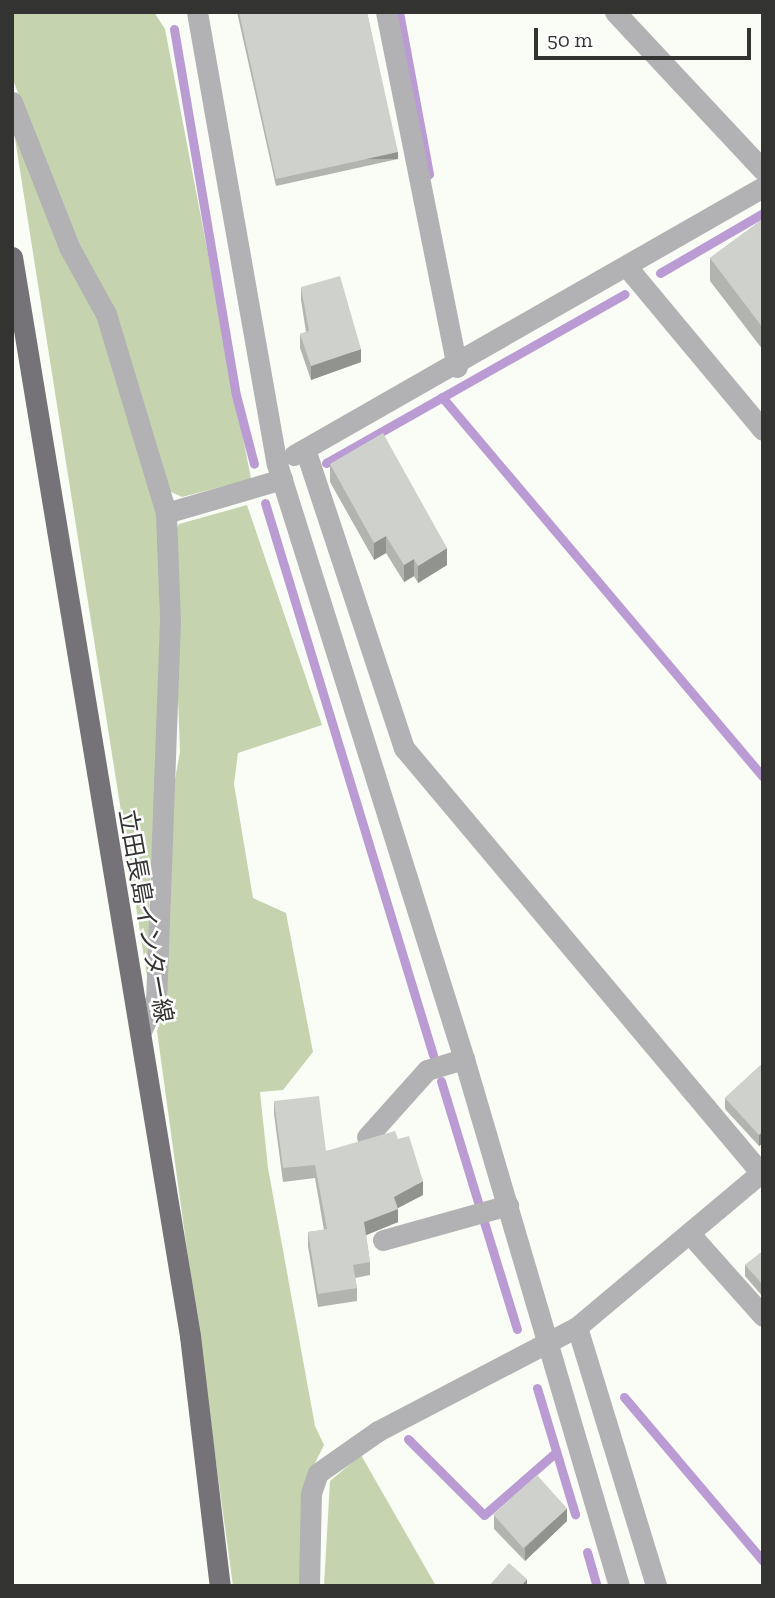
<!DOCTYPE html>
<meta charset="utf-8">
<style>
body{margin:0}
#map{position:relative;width:775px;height:1598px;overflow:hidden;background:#fafdf6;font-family:"Zilla Slab","Noto Sans JP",serif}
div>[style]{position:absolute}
.green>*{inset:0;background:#c5d4af}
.stream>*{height:9px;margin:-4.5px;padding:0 4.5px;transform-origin:4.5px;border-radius:4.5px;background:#ba9bd4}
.minor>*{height:21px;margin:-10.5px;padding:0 10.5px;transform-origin:10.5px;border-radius:10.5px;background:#b2b1b3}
.major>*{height:21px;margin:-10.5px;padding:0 10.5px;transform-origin:10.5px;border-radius:10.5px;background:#757377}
.wall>*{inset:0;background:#b2b5af}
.shaded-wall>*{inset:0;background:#91938f;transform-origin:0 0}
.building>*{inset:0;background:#cfd2cc;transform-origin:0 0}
span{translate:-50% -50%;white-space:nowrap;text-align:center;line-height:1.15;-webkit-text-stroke:5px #fff;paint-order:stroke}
.street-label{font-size:24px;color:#333432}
.frame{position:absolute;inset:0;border:14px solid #333432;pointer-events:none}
.scale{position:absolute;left:534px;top:28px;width:217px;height:32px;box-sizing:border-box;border:4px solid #333432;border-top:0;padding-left:9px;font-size:21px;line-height:24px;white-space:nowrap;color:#333432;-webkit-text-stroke:5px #fff;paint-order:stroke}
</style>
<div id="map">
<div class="green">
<i style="clip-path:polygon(12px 12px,154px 12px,165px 29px,251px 479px,182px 497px,167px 490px,12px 77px)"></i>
<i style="clip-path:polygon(13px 126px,98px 312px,158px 519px,162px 728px,149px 892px,149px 989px)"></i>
<i style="clip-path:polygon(247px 505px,322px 725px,238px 753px,234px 784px,253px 898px,286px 913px,313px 1052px,283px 1090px,260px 1092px,268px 1168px,315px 1426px,324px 1445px,301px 1491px,301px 1586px,233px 1586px,157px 1031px,166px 996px,169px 812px,180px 752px,172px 540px,179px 524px)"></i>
<i style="clip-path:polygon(361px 1455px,436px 1586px,324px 1586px,330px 1481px)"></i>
</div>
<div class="stream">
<i style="left:399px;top:12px;width:165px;rotate:79.5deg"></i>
<i style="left:174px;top:29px;width:371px;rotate:80.4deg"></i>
<i style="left:236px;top:395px;width:71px;rotate:75.4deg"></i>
<i style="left:660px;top:273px;width:119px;rotate:-30.2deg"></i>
<i style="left:442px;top:397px;width:497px;rotate:49.8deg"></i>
<i style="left:326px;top:463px;width:343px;rotate:-29.5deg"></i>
<i style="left:265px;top:503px;width:577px;rotate:73.07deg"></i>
<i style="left:441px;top:1081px;width:127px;rotate:73deg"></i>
<i style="left:484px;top:1222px;width:112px;rotate:72.9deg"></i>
<i style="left:537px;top:1388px;width:132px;rotate:73.2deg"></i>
<i style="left:624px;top:1397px;width:215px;rotate:49.7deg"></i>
<i style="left:408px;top:1439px;width:107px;rotate:45deg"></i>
<i style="left:484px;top:1515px;width:96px;rotate:-41.2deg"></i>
<i style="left:587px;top:1552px;width:35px;rotate:74deg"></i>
</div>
<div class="minor">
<i style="left:197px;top:12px;width:459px;rotate:80deg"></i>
<i style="left:277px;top:464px;width:624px;rotate:72.55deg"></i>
<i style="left:464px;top:1059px;width:549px;rotate:73.61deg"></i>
<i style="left:386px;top:12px;width:362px;rotate:78.7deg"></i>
<i style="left:615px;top:12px;width:216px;rotate:46.9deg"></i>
<i style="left:12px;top:102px;width:156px;rotate:68.5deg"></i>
<i style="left:69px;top:247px;width:77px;rotate:61.1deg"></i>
<i style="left:106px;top:314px;width:208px;rotate:73.2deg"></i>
<i style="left:166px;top:513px;width:108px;rotate:87.9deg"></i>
<i style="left:170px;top:621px;width:378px;rotate:92.1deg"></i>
<i style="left:156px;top:999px;width:35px;rotate:115deg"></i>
<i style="left:627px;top:267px;width:212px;rotate:50.2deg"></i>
<i style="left:305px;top:449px;width:315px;rotate:71.7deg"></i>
<i style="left:404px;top:748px;width:555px;rotate:49.97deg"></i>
<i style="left:294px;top:455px;width:540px;rotate:-29.74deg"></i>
<i style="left:166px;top:513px;width:121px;rotate:-16.3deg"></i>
<i style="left:367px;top:1137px;width:90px;rotate:-48.2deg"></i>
<i style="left:427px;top:1070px;width:39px;rotate:-17deg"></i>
<i style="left:689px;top:1233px;width:111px;rotate:48.3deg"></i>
<i style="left:383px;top:1240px;width:130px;rotate:-15.6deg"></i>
<i style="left:577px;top:1327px;width:271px;rotate:73deg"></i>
<i style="left:309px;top:1586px;width:93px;rotate:-88.8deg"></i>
<i style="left:311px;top:1493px;width:21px;rotate:-71deg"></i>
<i style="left:318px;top:1473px;width:73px;rotate:-35deg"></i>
<i style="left:378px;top:1431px;width:225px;rotate:-27.6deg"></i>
<i style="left:577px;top:1327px;width:243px;rotate:-40deg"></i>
</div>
<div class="major">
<i style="left:12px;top:257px;width:1094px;rotate:80.63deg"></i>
<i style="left:190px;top:1336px;width:252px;rotate:83.2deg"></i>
</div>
<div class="wall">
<i style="clip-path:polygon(237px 12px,367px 12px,398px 159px,276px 186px)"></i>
<i style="clip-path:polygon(763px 219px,763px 350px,710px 281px,710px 258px)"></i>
<i style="clip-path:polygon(301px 287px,361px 362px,311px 380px,300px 348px,300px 334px,306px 332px,301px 300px)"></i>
<i style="clip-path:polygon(330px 464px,447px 565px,418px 583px,414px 576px,404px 582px,386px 553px,374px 560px,330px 482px)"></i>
<i style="clip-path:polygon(763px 1063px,763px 1143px,759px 1146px,725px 1109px,725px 1098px)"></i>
<i style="clip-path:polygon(274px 1101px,326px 1151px,398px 1139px,423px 1195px,398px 1208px,398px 1222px,366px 1235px,370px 1262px,370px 1275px,355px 1278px,357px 1288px,357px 1301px,318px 1307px,308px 1246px,308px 1232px,324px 1230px,315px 1178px,283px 1182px,274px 1114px)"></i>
<i style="clip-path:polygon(763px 1251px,763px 1297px,745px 1276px,745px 1265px)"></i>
<i style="clip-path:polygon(494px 1515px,567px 1521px,525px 1561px,494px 1529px)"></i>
</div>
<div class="shaded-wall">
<i style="left:398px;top:152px;width:7px;height:125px;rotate:90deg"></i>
<i style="clip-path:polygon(361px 349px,361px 362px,311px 380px,311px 366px)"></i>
<i style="clip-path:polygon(386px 536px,386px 553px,374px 560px,374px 543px)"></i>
<i style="clip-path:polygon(447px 548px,447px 565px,418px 583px,418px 566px)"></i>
<i style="clip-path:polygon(414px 559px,414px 576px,404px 582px,404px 565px)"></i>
<i style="clip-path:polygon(763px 1131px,763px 1143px,759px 1146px,759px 1135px)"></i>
<i style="clip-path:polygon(423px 1181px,423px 1195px,394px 1210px,394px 1197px)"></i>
<i style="clip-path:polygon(398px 1209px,398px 1222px,364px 1236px,364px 1222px)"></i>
<i style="clip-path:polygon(567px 1508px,567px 1521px,525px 1561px,525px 1548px)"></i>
<i style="clip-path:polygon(527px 1579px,527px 1586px,521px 1586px)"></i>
</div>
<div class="building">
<i style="clip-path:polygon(239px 12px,367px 12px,398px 152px,276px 179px)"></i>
<i style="clip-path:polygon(763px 219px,763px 328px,710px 258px)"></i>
<i style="clip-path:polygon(340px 276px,361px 349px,311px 366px,300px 334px,309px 331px,301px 287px)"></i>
<i style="clip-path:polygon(383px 433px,447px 548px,418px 566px,414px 559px,404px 565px,386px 536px,374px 543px,330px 464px)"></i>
<i style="clip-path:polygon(763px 1063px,763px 1131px,759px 1135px,725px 1098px)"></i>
<i style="clip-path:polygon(319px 1096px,326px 1151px,395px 1131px,398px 1139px,409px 1136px,423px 1181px,394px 1197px,398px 1209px,364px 1222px,370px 1262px,353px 1265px,357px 1288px,318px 1294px,308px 1232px,327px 1229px,315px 1165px,283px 1168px,274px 1101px)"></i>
<i style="clip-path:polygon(763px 1251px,763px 1285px,745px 1265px)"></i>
<i style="left:537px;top:1475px;width:45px;height:59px;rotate:48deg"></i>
<i style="clip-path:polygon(509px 1563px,527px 1579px,521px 1586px,489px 1586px)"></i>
</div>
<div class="street-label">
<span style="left:146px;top:916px;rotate:80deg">立田長島インター線</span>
</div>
<div class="frame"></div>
<div class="scale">50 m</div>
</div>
